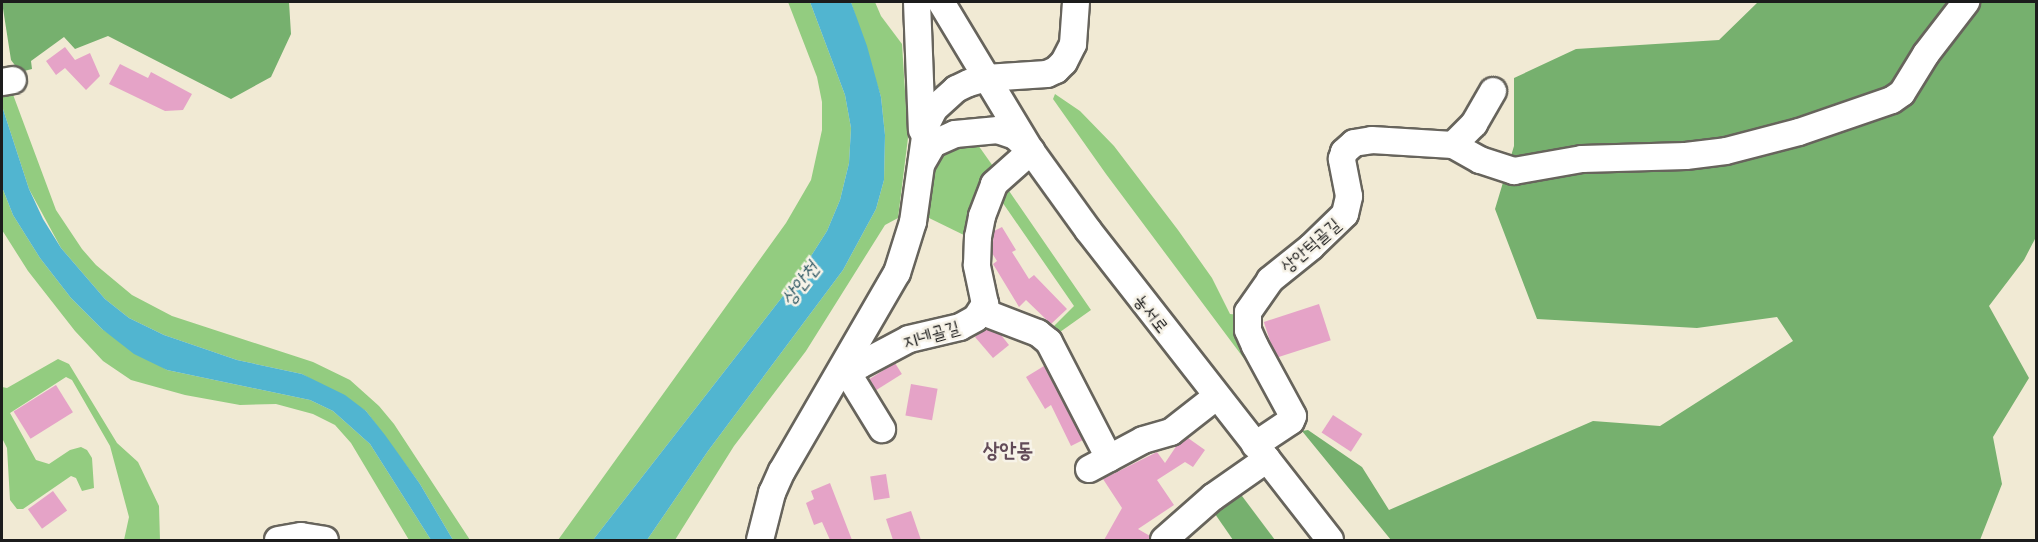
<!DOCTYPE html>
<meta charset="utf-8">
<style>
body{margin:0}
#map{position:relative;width:2038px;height:542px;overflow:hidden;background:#f1ead4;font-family:Mali,"Poor Story",sans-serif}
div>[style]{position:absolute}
.green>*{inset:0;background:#93cc80}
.forest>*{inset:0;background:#76b06e}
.water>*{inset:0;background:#51b5d0}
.building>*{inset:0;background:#e5a3c7;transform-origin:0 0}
.roads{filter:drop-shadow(2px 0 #67645c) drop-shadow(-2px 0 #67645c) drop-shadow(0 2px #67645c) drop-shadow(0 -2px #67645c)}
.minor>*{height:26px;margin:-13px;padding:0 13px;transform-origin:13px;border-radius:13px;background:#fff}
span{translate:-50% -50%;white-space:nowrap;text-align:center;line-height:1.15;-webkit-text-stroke:5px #f7f3e8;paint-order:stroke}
.street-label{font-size:18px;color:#1c1c1c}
.water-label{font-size:20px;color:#315964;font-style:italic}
.quarter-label{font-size:21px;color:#624b58;font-weight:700}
.frame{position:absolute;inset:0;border:3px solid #1c1c1c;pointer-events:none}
</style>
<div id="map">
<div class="green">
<i style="clip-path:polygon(788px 2px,810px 2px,845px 95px,851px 128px,849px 163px,840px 200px,827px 231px,797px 278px,593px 540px,558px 540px,786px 223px,811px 180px,822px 130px,822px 102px,817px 77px)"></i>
<i style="clip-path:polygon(851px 2px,875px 2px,881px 16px,902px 44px,908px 138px,898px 218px,885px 225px,806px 351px,734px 446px,675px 540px,647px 540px,708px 451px,843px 270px,876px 209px,884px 180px,885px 135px,881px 97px)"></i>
<i style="clip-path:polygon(2px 65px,56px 210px,82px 249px,96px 265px,132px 295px,172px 316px,313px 362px,350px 380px,379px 406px,394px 424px,470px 540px,453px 540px,420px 484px,366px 411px,302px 374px,237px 360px,164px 335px,129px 318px,105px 299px,61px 248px,29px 189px,2px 106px)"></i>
<i style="clip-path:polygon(1055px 94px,1080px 111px,1114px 146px,1178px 230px,1212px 278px,1230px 314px,1240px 315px,1260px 380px,1106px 174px,1053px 99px)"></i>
<i style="clip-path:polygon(974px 143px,978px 145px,995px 169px,972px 239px,927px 217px,932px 172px,939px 157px,949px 148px)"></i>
<i style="clip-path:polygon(1005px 185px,1091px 310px,1053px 337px,1048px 332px,1074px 306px,998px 196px)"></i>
<i style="clip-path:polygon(2px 187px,13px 215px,40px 258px,71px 298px,102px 329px,167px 370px,310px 400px,333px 411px,370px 444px,431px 540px,409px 540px,351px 443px,335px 425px,313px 414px,276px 404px,240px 405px,185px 395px,131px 380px,103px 361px,75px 331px,28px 271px,2px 230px)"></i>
<i style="clip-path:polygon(58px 359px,69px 364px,117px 443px,138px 462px,159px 506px,160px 540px,124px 540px,129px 517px,110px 446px,72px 380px,66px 377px,10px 413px,36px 460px,49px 464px,70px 450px,81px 447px,87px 450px,92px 458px,94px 488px,82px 491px,76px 478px,71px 476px,23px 509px,17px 509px,10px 500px,7px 448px,2px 438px,2px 387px,7px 388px)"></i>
</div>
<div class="forest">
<i style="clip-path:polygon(2px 2px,289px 2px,291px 34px,271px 77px,231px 99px,108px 36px,75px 49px,64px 37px,31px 61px,32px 69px,20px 72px,11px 60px)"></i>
<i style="clip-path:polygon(1758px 2px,2036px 2px,2036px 237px,2024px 260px,1989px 306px,2029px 378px,1993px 437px,2002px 484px,1980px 540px,1391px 540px,1302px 431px,1308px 430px,1362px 467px,1389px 510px,1593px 421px,1660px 426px,1793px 341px,1777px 317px,1697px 328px,1537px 319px,1495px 209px,1514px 146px,1514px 78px,1576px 49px,1719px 40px)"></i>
<i style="clip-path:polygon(1236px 495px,1242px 496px,1275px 540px,1233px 540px,1213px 511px)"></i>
</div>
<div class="water">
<i style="clip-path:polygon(810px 2px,851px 2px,867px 46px,881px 97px,885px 135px,884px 180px,876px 209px,843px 270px,708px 451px,647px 540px,593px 540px,797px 278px,827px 231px,840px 200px,849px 163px,851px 128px,845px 95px)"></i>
<i style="clip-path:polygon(2px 106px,29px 189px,43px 219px,61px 248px,105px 299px,129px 318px,164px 335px,237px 360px,302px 374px,345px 395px,366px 411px,385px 435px,420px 484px,453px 540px,431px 540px,370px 444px,333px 411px,310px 400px,167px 370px,134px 354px,102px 329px,71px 298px,40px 258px,13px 215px,2px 187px)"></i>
</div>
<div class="building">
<i style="clip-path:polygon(65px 47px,75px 60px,90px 53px,100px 76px,86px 90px,65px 68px,56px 75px,46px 61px)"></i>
<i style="clip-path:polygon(120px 64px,148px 78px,151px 72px,192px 94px,183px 110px,165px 111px,109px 84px)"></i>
<i style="clip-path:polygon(1002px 227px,1016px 250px,1012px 252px,1029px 279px,1034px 275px,1067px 309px,1051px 324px,1026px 300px,1019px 307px,993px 264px,997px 261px,992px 253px,994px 231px)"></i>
<i style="left:1319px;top:304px;width:38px;height:58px;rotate:72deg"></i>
<i style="clip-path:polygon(986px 329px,1001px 335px,1009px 345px,993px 358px,975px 337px)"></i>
<i style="left:895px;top:363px;width:13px;height:31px;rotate:58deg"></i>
<i style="clip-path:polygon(1044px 366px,1083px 440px,1071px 446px,1051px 405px,1045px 409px,1026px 377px)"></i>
<i style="left:911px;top:384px;width:27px;height:32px;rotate:10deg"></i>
<i style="left:56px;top:385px;width:32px;height:50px;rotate:58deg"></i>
<i style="left:1333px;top:415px;width:35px;height:21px;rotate:33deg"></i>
<i style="clip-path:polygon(1188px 438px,1205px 450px,1193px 467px,1185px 462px,1157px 480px,1174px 505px,1138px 529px,1150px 536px,1149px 540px,1104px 540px,1122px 508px,1103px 479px,1157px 452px,1165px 463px,1177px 445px)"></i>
<i style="left:886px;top:474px;width:24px;height:16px;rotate:81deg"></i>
<i style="clip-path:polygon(830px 483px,852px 540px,830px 540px,822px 522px,814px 525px,806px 503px,814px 499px,811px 491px)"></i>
<i style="left:53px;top:491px;width:24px;height:31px;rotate:54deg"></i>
<i style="clip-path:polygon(911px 511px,921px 540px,893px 540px,886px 519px)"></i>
</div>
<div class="roads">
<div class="minor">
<i style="left:917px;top:2px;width:128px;rotate:87.8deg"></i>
<i style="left:941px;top:2px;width:174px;rotate:58.9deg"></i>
<i style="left:1031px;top:151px;width:97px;rotate:54.2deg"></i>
<i style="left:1088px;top:230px;width:393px;rotate:52deg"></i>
<i style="left:2px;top:82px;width:11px;rotate:-10deg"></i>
<i style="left:1453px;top:145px;width:31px;rotate:29deg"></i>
<i style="left:1480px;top:160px;width:36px;rotate:18deg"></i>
<i style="left:1514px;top:171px;width:69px;rotate:-10deg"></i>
<i style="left:1582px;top:159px;width:104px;rotate:-1.7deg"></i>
<i style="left:1686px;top:156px;width:40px;rotate:-7.1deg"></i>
<i style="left:1726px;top:151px;width:75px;rotate:-14.6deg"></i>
<i style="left:1799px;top:132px;width:98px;rotate:-19deg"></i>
<i style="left:1892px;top:100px;width:12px;rotate:-35deg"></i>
<i style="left:1902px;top:93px;width:46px;rotate:-58.4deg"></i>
<i style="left:1926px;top:54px;width:66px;rotate:-52.4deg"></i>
<i style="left:983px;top:312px;width:59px;rotate:20.9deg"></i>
<i style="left:1038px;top:333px;width:14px;rotate:39deg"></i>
<i style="left:1049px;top:342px;width:131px;rotate:62.7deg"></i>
<i style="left:844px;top:367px;width:16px;rotate:-7deg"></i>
<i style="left:860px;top:365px;width:55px;rotate:-28deg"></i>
<i style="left:909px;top:339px;width:52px;rotate:-13.2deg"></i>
<i style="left:960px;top:327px;width:18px;rotate:-29deg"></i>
<i style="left:976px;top:318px;width:17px;rotate:-57deg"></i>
<i style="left:985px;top:304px;width:40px;rotate:-102deg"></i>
<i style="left:977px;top:265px;width:28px;rotate:-88deg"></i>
<i style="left:978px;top:237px;width:21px;rotate:-79deg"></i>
<i style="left:982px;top:216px;width:34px;rotate:-69deg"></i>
<i style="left:994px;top:184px;width:50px;rotate:-41.7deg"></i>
<i style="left:1031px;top:151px;width:22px;rotate:-137deg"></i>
<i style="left:1015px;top:136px;width:18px;rotate:-161deg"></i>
<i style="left:998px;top:130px;width:43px;rotate:174.7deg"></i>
<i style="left:955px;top:134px;width:24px;rotate:156deg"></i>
<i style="left:933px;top:144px;width:22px;rotate:120deg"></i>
<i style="left:844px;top:367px;width:73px;rotate:58.5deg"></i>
<i style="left:1255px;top:445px;width:43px;rotate:-33.7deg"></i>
<i style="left:1291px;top:421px;width:5px;rotate:-68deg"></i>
<i style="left:1293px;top:416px;width:80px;rotate:-118.5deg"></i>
<i style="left:1255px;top:346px;width:17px;rotate:-114deg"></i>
<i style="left:1248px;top:330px;width:18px;rotate:-90deg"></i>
<i style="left:1248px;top:312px;width:39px;rotate:-55deg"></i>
<i style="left:1270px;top:280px;width:53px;rotate:-38.8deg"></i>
<i style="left:1311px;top:247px;width:47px;rotate:-44.1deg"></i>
<i style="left:1345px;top:214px;width:18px;rotate:-77deg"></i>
<i style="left:1349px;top:196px;width:38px;rotate:-101deg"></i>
<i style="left:1342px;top:159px;width:7px;rotate:-74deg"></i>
<i style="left:1344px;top:152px;width:13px;rotate:-42deg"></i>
<i style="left:1354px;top:143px;width:18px;rotate:-9deg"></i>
<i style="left:1372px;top:140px;width:81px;rotate:3.5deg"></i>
<i style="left:1453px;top:145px;width:30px;rotate:-45deg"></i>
<i style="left:1474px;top:124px;width:38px;rotate:-60deg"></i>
<i style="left:1089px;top:469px;width:61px;rotate:-28.2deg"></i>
<i style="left:1143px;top:440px;width:29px;rotate:-16deg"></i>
<i style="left:1171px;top:432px;width:58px;rotate:-38deg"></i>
<i style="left:278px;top:540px;width:23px;rotate:-10deg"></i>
<i style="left:301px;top:536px;width:24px;rotate:9deg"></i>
<i style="left:760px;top:540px;width:49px;rotate:-75.7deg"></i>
<i style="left:772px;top:493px;width:24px;rotate:-66deg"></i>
<i style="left:782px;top:471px;width:229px;rotate:-59.9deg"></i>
<i style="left:897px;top:273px;width:53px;rotate:-72.6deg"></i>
<i style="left:913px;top:222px;width:100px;rotate:-82deg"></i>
<i style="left:927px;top:123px;width:16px;rotate:-63deg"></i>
<i style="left:934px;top:109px;width:30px;rotate:-42deg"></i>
<i style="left:956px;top:89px;width:14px;rotate:-25deg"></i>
<i style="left:969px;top:83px;width:18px;rotate:-16deg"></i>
<i style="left:986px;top:78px;width:61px;rotate:-3.8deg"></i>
<i style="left:1047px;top:74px;width:10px;rotate:-24deg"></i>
<i style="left:1056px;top:70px;width:11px;rotate:-45deg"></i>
<i style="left:1064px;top:62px;width:20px;rotate:-63deg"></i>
<i style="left:1073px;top:44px;width:42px;rotate:-85.9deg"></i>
<i style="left:1164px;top:540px;width:65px;rotate:-41.3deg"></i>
<i style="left:1213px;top:497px;width:66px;rotate:-35.1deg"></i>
</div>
</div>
<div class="street-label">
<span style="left:1310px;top:245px;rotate:-41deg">상안턱골길</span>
<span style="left:1152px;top:313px;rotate:52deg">농서로</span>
<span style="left:931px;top:334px;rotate:-16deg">지네골길</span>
</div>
<div class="water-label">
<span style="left:799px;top:283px;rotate:-53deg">상안천</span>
</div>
<div class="quarter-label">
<span style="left:1008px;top:449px">상안동</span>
</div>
<div class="frame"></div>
</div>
